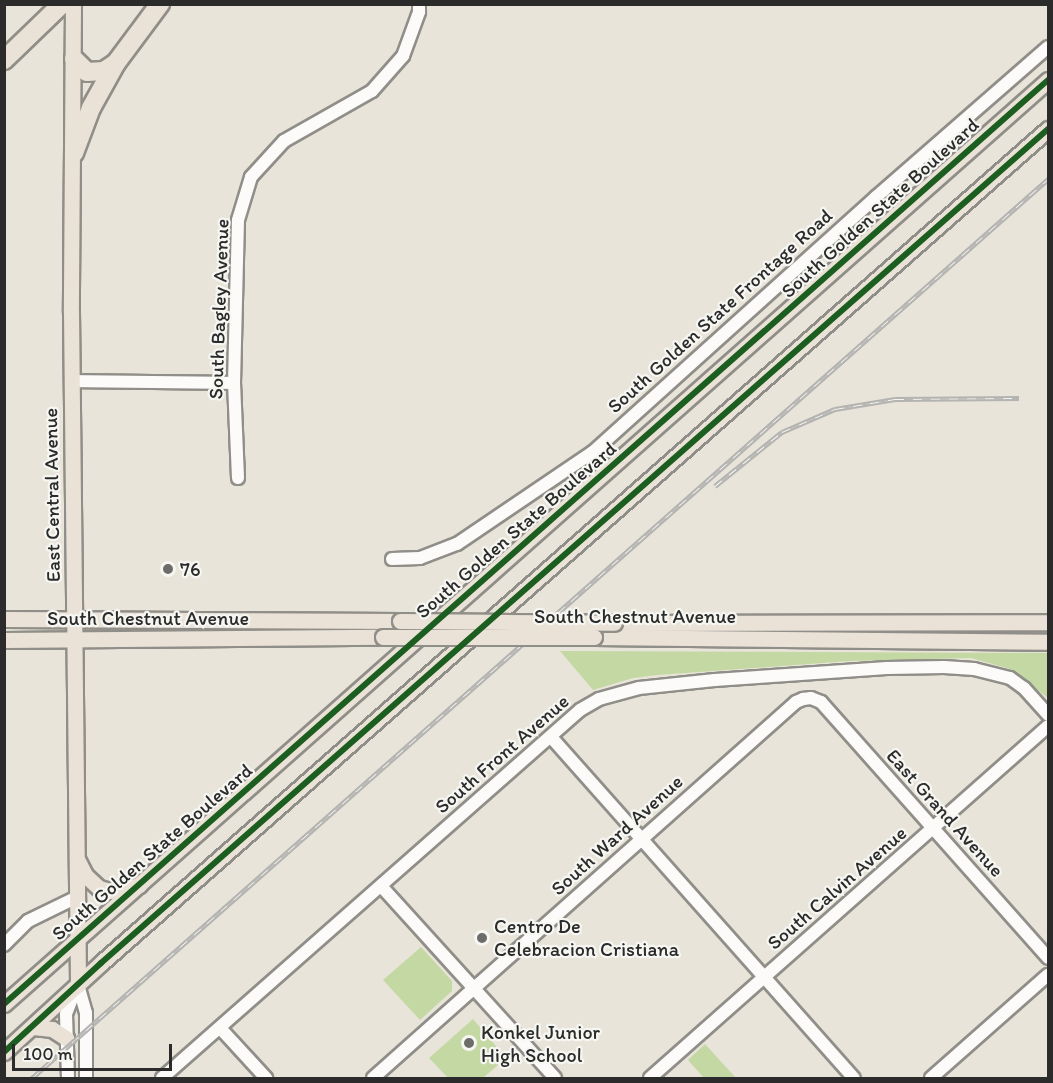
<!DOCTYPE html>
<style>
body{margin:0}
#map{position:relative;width:1053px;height:1083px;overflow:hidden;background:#e9e4d9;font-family:Itim,sans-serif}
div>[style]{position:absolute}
.green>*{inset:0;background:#c4d8a4}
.roads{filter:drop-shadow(2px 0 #908e88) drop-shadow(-2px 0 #908e88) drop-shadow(0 2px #908e88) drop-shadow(0 -2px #908e88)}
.minor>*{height:12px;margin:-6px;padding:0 6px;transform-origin:6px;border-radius:6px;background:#fcfbf9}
.major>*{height:15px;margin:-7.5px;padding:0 7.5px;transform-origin:7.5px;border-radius:7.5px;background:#ebe2d7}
.highway>*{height:18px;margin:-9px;padding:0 9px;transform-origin:9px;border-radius:9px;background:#ebe2d7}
.rail>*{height:5px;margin-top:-2.5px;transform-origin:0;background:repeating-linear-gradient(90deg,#f6f6f2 0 9px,#b3b3b1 0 18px);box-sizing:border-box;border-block:2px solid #b3b3b1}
.bridges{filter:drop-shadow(2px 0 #908e88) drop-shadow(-2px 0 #908e88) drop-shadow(0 2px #908e88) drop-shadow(0 -2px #908e88)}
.major-bridge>*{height:15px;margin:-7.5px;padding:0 7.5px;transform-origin:7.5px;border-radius:7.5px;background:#ebe2d7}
.cycleway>*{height:6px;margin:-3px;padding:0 3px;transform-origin:3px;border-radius:3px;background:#1b5e20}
.dots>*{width:16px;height:16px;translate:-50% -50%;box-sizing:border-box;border:3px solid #f6f6f2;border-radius:50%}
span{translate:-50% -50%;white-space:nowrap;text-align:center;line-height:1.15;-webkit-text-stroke:4.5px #f6f6f2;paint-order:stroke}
.street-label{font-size:20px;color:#2b2b2b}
.poi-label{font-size:20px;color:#2b2b2b}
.left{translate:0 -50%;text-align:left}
.frame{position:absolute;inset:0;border:6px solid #2b2b2b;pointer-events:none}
.scale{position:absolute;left:12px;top:1044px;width:160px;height:27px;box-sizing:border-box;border:3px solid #2b2b2b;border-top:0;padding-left:8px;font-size:18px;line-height:21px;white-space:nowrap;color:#2b2b2b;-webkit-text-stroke:4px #f6f6f2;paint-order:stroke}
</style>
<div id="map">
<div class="green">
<i style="clip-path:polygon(560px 651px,1048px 653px,1048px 698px,1010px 669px,971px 658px,849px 661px,658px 675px,633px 678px,593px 690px)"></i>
<i style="clip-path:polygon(421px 947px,452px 981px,452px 991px,420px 1020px,383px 980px)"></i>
<i style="clip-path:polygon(473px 1019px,506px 1058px,483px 1078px,448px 1078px,429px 1058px)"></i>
<i style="clip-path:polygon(705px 1044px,736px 1078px,704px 1078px,688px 1060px)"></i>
</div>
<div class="roads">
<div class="minor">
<i style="left:71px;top:381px;width:163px;rotate:0.7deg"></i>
<i style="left:238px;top:478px;width:95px;rotate:-92.4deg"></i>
<i style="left:234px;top:383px;width:163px;rotate:-88.6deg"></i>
<i style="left:238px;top:220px;width:45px;rotate:-73.2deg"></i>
<i style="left:251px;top:177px;width:49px;rotate:-47.5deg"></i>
<i style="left:284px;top:141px;width:101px;rotate:-29.6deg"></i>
<i style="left:372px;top:91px;width:47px;rotate:-48.5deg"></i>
<i style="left:403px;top:56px;width:47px;rotate:-70deg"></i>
<i style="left:419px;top:12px;width:8px;rotate:-90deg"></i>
<i style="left:392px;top:559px;width:28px;rotate:-2deg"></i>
<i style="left:420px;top:558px;width:40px;rotate:-21deg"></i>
<i style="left:457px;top:544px;width:164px;rotate:-34.1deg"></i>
<i style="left:593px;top:452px;width:381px;rotate:-42deg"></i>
<i style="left:876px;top:197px;width:228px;rotate:-41.1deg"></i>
<i style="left:551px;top:737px;width:456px;rotate:48.4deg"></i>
<i style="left:381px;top:886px;width:259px;rotate:47.8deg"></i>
<i style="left:4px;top:945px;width:34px;rotate:-45deg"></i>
<i style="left:28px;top:921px;width:55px;rotate:-26.1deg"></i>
<i style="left:78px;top:985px;width:29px;rotate:74deg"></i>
<i style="left:86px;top:1013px;width:65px;rotate:90deg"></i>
<i style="left:221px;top:1029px;width:67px;rotate:47.4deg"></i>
<i style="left:68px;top:1078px;width:64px;rotate:-91.8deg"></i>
<i style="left:66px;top:1014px;width:30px;rotate:-69deg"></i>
<i style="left:162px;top:1078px;width:557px;rotate:-41.36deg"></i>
<i style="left:580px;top:710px;width:22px;rotate:-30deg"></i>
<i style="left:599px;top:699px;width:41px;rotate:-15.4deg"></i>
<i style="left:639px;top:688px;width:76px;rotate:-6deg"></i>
<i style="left:715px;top:680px;width:172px;rotate:-4deg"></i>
<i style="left:887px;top:668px;width:57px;rotate:-1deg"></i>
<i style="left:944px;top:667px;width:30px;rotate:4deg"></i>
<i style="left:974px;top:669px;width:37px;rotate:14deg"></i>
<i style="left:1010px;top:678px;width:17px;rotate:36deg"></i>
<i style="left:1024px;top:688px;width:36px;rotate:48deg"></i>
<i style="left:373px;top:1078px;width:566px;rotate:-41.63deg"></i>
<i style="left:796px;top:702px;width:8px;rotate:-23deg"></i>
<i style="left:803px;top:699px;width:8px;rotate:-7deg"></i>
<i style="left:811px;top:698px;width:11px;rotate:22deg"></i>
<i style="left:821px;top:702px;width:342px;rotate:48.4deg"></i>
<i style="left:650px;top:1078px;width:531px;rotate:-41.49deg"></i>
<i style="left:931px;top:1078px;width:156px;rotate:-41.4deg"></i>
</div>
<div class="major">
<i style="left:73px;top:4px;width:308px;rotate:90.4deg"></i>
<i style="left:71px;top:312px;width:673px;rotate:89.4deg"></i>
<i style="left:4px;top:619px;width:396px;rotate:0.3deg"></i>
<i style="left:614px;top:623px;width:434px;rotate:-0.1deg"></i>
<i style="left:594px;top:637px;width:454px;rotate:0.6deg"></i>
<i style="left:4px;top:640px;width:379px;rotate:-0.5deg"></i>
<i style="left:78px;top:861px;width:16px;rotate:63deg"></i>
<i style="left:85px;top:875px;width:19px;rotate:43deg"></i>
<i style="left:99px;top:888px;width:12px;rotate:14deg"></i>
<i style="left:111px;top:891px;width:29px;rotate:-12deg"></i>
<i style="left:4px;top:1004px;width:1394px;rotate:-41.51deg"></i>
<i style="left:33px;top:1027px;width:19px;rotate:6deg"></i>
<i style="left:52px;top:1029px;width:17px;rotate:33deg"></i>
<i style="left:4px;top:1052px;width:132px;rotate:-42.5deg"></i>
<i style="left:101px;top:963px;width:1262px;rotate:-41.37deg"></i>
</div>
<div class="highway">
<i style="left:74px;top:59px;width:18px;rotate:45deg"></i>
<i style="left:87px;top:72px;width:17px;rotate:-3deg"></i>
<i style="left:104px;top:71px;width:14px;rotate:-34deg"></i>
<i style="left:4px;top:60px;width:81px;rotate:-44deg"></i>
<i style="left:74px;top:153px;width:48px;rotate:-69.3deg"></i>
<i style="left:91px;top:108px;width:51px;rotate:-60.9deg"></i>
<i style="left:116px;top:63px;width:74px;rotate:-53.3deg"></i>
</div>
</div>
<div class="rail">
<i style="left:715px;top:486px;width:86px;rotate:-38.9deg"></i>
<i style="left:782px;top:432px;width:58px;rotate:-23.5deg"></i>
<i style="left:835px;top:409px;width:61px;rotate:-9.5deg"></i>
<i style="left:895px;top:399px;width:124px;rotate:-0.5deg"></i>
<i style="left:32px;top:1078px;width:1357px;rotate:-41.5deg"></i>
</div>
<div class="bridges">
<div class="major-bridge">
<i style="left:400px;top:621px;width:214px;rotate:0.5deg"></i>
<i style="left:383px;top:637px;width:211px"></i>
</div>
</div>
<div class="cycleway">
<i style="left:4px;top:1004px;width:1394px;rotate:-41.51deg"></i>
<i style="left:4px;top:1052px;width:132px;rotate:-42.5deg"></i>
<i style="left:101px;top:963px;width:1262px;rotate:-41.37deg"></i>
</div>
<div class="dots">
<i style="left:168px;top:569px;background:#6e6c68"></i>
<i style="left:482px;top:938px;background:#6e6c68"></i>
<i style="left:469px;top:1043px;background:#6e6c68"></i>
</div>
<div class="street-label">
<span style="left:880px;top:208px;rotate:-42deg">South Golden State Boulevard</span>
<span style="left:219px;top:309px;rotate:-88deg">South Bagley Avenue</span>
<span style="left:720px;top:311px;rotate:-42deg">South Golden State Frontage Road</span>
<span style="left:52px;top:495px;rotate:-91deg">East Central Avenue</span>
<span style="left:516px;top:530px;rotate:-41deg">South Golden State Boulevard</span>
<span style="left:635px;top:616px">South Chestnut Avenue</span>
<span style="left:148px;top:618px">South Chestnut Avenue</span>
<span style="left:502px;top:754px;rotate:-41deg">South Front Avenue</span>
<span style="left:945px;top:813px;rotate:48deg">East Grand Avenue</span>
<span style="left:617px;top:835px;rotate:-42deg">South Ward Avenue</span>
<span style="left:152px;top:852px;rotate:-41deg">South Golden State Boulevard</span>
<span style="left:837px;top:888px;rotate:-41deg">South Calvin Avenue</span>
</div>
<div class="poi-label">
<span class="left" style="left:180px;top:569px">76</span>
<span class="left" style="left:494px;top:938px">Centro De<br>Celebracion Cristiana</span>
<span class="left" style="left:481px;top:1044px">Konkel Junior<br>High School</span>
</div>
<div class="frame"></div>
<div class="scale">100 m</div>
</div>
